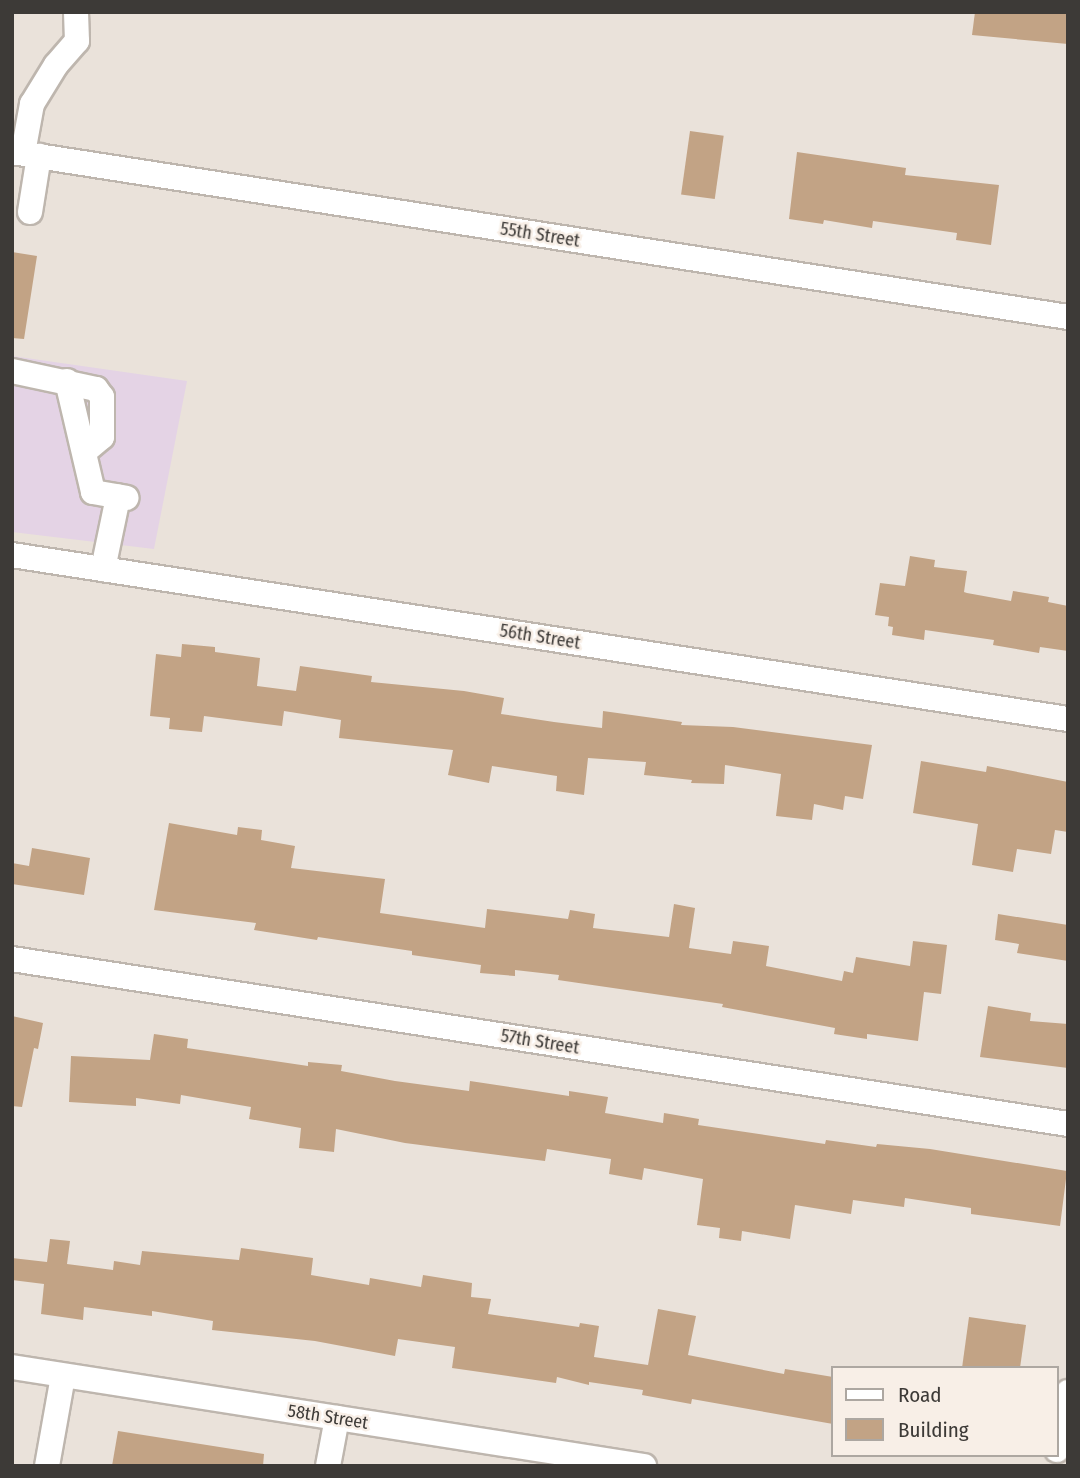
<!DOCTYPE html>
<style>
body{margin:0}
#map{position:relative;width:1080px;height:1478px;overflow:hidden;background:#eae2da;font-family:"Fira Sans Condensed",sans-serif}
div>[style]{position:absolute}
.commercial>*{inset:0;background:#e4d3e5}
.building>*{inset:0;background:#c2a385;transform-origin:0 0}
.roads{filter:drop-shadow(2px 0 #beb6ae) drop-shadow(-2px 0 #beb6ae) drop-shadow(0 2px #beb6ae) drop-shadow(0 -2px #beb6ae)}
.minor>*{height:24px;margin:-12px;padding:0 12px;transform-origin:12px;border-radius:12px;background:#fff}
span{translate:-50% -50%;white-space:nowrap;text-align:center;line-height:1.15;-webkit-text-stroke:5px #f8efe7;paint-order:stroke}
.street-label{font-size:18px;color:#3d3a37}
.frame{position:absolute;inset:0;border:14px solid #3d3a37;pointer-events:none}
.legend{position:absolute;left:831px;top:1366px;width:228px;height:91px;box-sizing:border-box;background:#f8efe7;border:2px solid #ada7a1;margin:0;padding:9px 12px;list-style:none;font-size:21px;color:#3d3a37}
.legend li{display:flex;align-items:center;gap:14px;height:35px}
.legend b{width:35px;border:2px solid #ada7a1}
</style>
<div id="map">
<div class="commercial">
<i style="clip-path:polygon(12px 356px,187px 381px,154px 549px,12px 532px)"></i>
</div>
<div class="building">
<i style="clip-path:polygon(975px 12px,1068px 12px,1068px 44px,972px 35px)"></i>
<i style="left:690px;top:131px;width:34px;height:64px;rotate:8deg"></i>
<i style="clip-path:polygon(797px 152px,906px 168px,905px 175px,999px 185px,991px 245px,956px 240px,957px 233px,873px 221px,872px 228px,824px 220px,823px 224px,789px 219px)"></i>
<i style="clip-path:polygon(12px 252px,37px 256px,24px 339px,12px 338px)"></i>
<i style="clip-path:polygon(910px 556px,935px 560px,934px 567px,967px 571px,964px 592px,967px 593px,1011px 601px,1013px 591px,1049px 597px,1048px 602px,1068px 606px,1068px 651px,1040px 647px,1039px 653px,993px 645px,994px 640px,925px 630px,924px 640px,892px 635px,893px 627px,888px 626px,889px 617px,875px 615px,880px 583px,905px 586px)"></i>
<i style="clip-path:polygon(182px 644px,215px 647px,215px 652px,260px 658px,257px 686px,296px 691px,300px 666px,372px 676px,371px 682px,464px 691px,504px 698px,501px 714px,554px 722px,602px 728px,603px 711px,682px 722px,681px 725px,733px 727px,872px 745px,863px 799px,845px 796px,843px 810px,814px 804px,812px 820px,776px 816px,781px 774px,725px 765px,724px 784px,691px 783px,692px 780px,644px 775px,646px 762px,588px 758px,584px 795px,556px 791px,557px 776px,492px 766px,489px 783px,448px 775px,453px 750px,339px 738px,341px 720px,284px 711px,282px 726px,204px 716px,202px 732px,169px 729px,170px 718px,150px 716px,156px 654px,181px 657px)"></i>
<i style="clip-path:polygon(921px 761px,986px 772px,987px 766px,1068px 782px,1068px 832px,1055px 830px,1051px 854px,1017px 849px,1013px 872px,972px 865px,978px 824px,913px 813px)"></i>
<i style="clip-path:polygon(169px 823px,237px 835px,238px 827px,262px 830px,261px 840px,295px 846px,291px 868px,385px 879px,380px 913px,485px 928px,487px 909px,568px 919px,570px 910px,595px 914px,593px 928px,669px 937px,674px 904px,695px 908px,689px 948px,731px 954px,733px 941px,769px 946px,766px 966px,842px 981px,844px 971px,853px 973px,856px 957px,910px 966px,913px 941px,947px 945px,941px 994px,924px 992px,918px 1041px,867px 1034px,867px 1039px,834px 1034px,835px 1028px,722px 1007px,723px 1004px,558px 980px,559px 975px,515px 970px,515px 976px,480px 973px,481px 965px,412px 955px,412px 951px,318px 937px,317px 940px,254px 930px,256px 923px,154px 910px)"></i>
<i style="clip-path:polygon(32px 848px,90px 858px,84px 895px,12px 884px,12px 863px,29px 866px)"></i>
<i style="clip-path:polygon(998px 914px,1068px 925px,1068px 961px,1017px 953px,1019px 944px,995px 940px)"></i>
<i style="clip-path:polygon(988px 1006px,1031px 1013px,1030px 1021px,1068px 1024px,1068px 1068px,980px 1057px)"></i>
<i style="clip-path:polygon(12px 1016px,43px 1023px,38px 1049px,34px 1048px,22px 1107px,12px 1106px)"></i>
<i style="clip-path:polygon(154px 1034px,188px 1039px,187px 1048px,308px 1066px,308px 1062px,342px 1065px,341px 1071px,395px 1081px,469px 1091px,470px 1081px,569px 1096px,569px 1091px,608px 1097px,605px 1113px,663px 1123px,664px 1113px,699px 1119px,698px 1125px,825px 1144px,826px 1140px,876px 1147px,877px 1144px,930px 1149px,1067px 1171px,1060px 1226px,971px 1214px,971px 1208px,905px 1198px,904px 1207px,853px 1200px,851px 1214px,795px 1205px,790px 1239px,742px 1231px,741px 1241px,719px 1238px,720px 1228px,697px 1225px,703px 1179px,644px 1168px,642px 1180px,609px 1174px,611px 1159px,547px 1149px,545px 1161px,405px 1143px,336px 1129px,334px 1152px,299px 1148px,301px 1128px,249px 1119px,251px 1107px,181px 1095px,180px 1104px,136px 1098px,136px 1106px,69px 1102px,71px 1056px,150px 1060px)"></i>
<i style="clip-path:polygon(50px 1239px,70px 1241px,67px 1264px,113px 1270px,114px 1261px,140px 1265px,142px 1251px,239px 1260px,241px 1248px,313px 1258px,311px 1275px,369px 1285px,370px 1278px,421px 1287px,423px 1275px,472px 1283px,471px 1297px,491px 1299px,488px 1314px,579px 1327px,580px 1323px,599px 1326px,594px 1357px,648px 1365px,658px 1309px,696px 1316px,688px 1355px,784px 1374px,785px 1369px,833px 1377px,833px 1424px,692px 1399px,691px 1404px,642px 1395px,643px 1390px,589px 1382px,589px 1385px,557px 1377px,556px 1383px,452px 1368px,455px 1347px,398px 1339px,395px 1356px,315px 1341px,212px 1330px,213px 1321px,152px 1311px,152px 1316px,84px 1307px,83px 1320px,41px 1314px,44px 1284px,12px 1280px,12px 1258px,47px 1262px)"></i>
<i style="clip-path:polygon(969px 1317px,1026px 1325px,1020px 1368px,962px 1368px)"></i>
<i style="clip-path:polygon(118px 1431px,264px 1454px,263px 1466px,112px 1466px)"></i>
</div>
<div class="roads">
<div class="minor">
<i style="left:12px;top:152px;width:1069px;rotate:8.88deg"></i>
<i style="left:23px;top:153px;width:50px;rotate:-79.6deg"></i>
<i style="left:32px;top:104px;width:46px;rotate:-58.4deg"></i>
<i style="left:56px;top:65px;width:32px;rotate:-49deg"></i>
<i style="left:77px;top:41px;width:29px;rotate:-92deg"></i>
<i style="left:30px;top:212px;width:57px;rotate:-80.9deg"></i>
<i style="left:12px;top:371px;width:86px;rotate:12.1deg"></i>
<i style="left:96px;top:389px;width:10px;rotate:53deg"></i>
<i style="left:102px;top:397px;width:40px;rotate:90deg"></i>
<i style="left:102px;top:437px;width:23px;rotate:140deg"></i>
<i style="left:67px;top:381px;width:114px;rotate:76.8deg"></i>
<i style="left:93px;top:492px;width:34px;rotate:10deg"></i>
<i style="left:12px;top:555px;width:1069px;rotate:8.83deg"></i>
<i style="left:103px;top:569px;width:74px;rotate:-78.2deg"></i>
<i style="left:12px;top:959px;width:1069px;rotate:8.88deg"></i>
<i style="left:12px;top:1367px;width:640px;rotate:8.9deg"></i>
<i style="left:1057px;top:1450px;width:59px;rotate:-79.3deg"></i>
<i style="left:47px;top:1466px;width:91px;rotate:-79.9deg"></i>
<i style="left:328px;top:1466px;width:49px;rotate:-79.4deg"></i>
</div>
</div>
<div class="street-label">
<span style="left:540px;top:235px;rotate:9deg">55th Street</span>
<span style="left:540px;top:637px;rotate:9deg">56th Street</span>
<span style="left:540px;top:1042px;rotate:9deg">57th Street</span>
<span style="left:328px;top:1417px;rotate:9deg">58th Street</span>
</div>
<div class="frame"></div>
<ul class="legend">
<li><b style="height:9px;background:#fff"></b>Road</li>
<li><b style="height:19px;background:#c2a385"></b>Building</li>
</ul>
</div>
